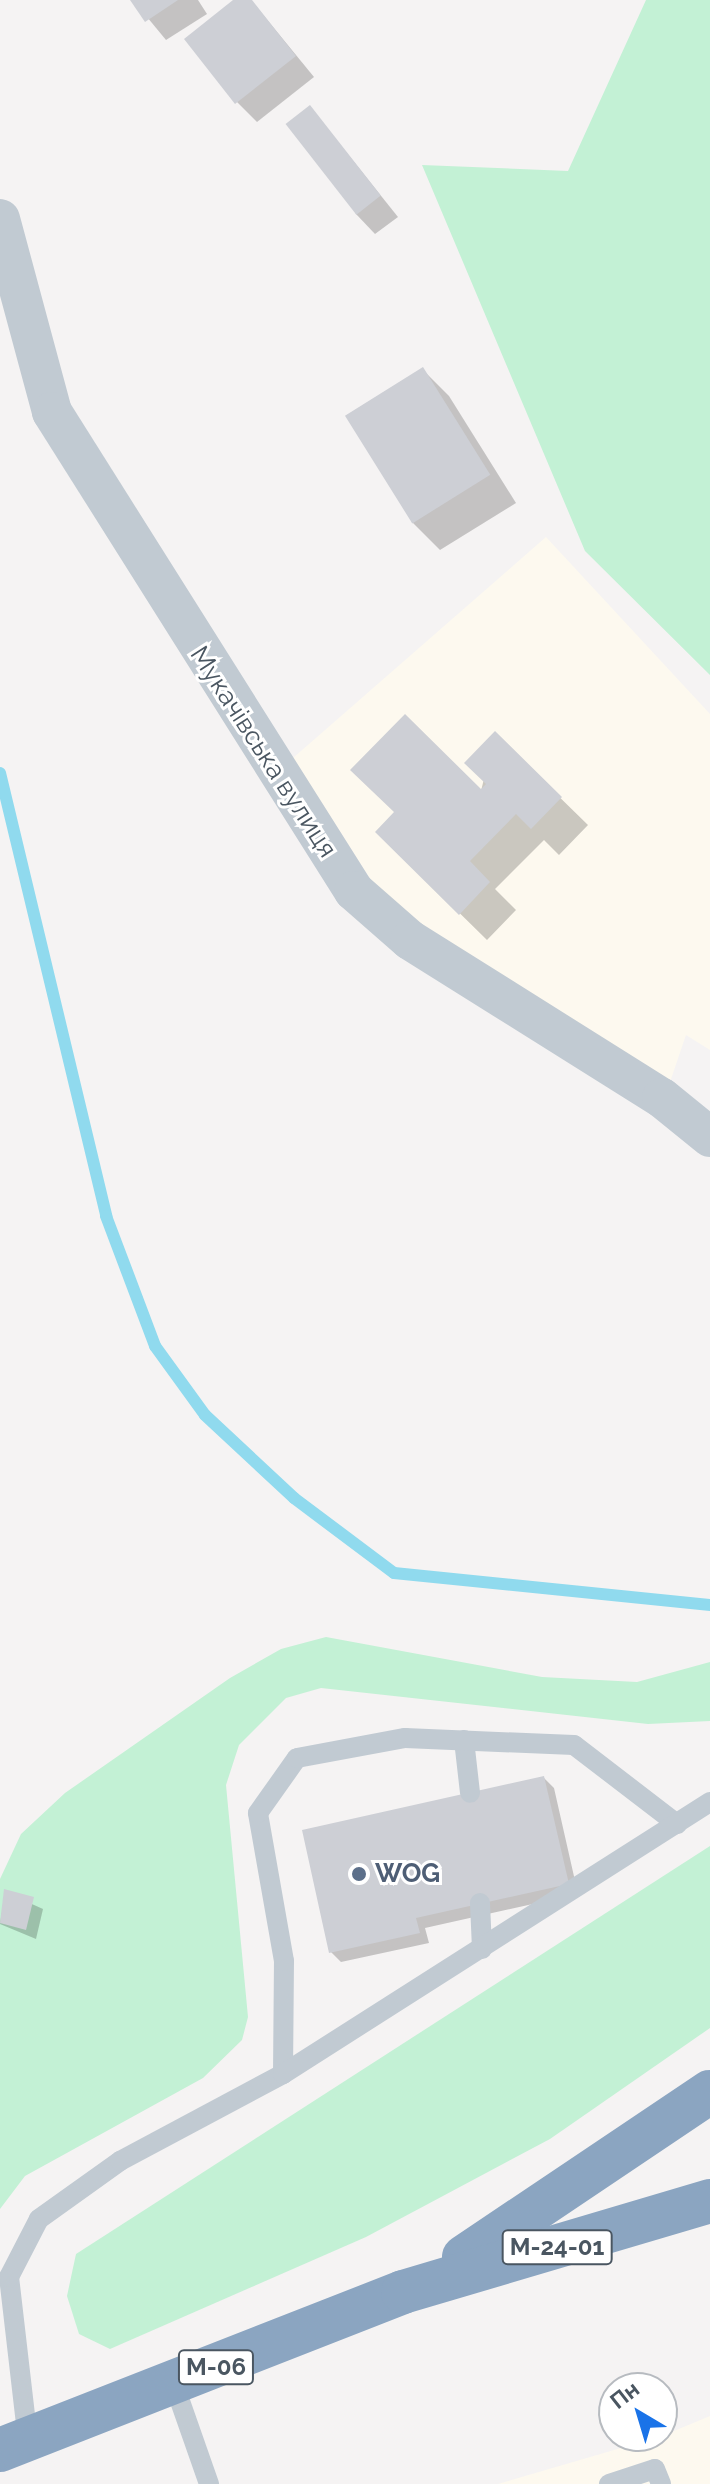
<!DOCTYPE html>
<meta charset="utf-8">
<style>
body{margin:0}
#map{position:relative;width:710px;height:2484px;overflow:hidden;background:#f5f3f3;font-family:Raleway,sans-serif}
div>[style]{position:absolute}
.commercial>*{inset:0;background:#fdf9ef}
.green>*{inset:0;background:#c3f1d5}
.shadow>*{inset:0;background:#0003}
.stream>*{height:12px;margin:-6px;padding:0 6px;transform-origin:6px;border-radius:6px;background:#90daee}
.building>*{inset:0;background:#cdcfd5;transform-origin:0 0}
.lane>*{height:20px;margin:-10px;padding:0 10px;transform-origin:10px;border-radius:10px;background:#c1cad2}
.street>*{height:40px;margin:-20px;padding:0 20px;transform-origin:20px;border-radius:20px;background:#c1cad2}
.highway>*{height:44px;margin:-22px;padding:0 22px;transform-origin:22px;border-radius:22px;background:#8ba5c1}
.dots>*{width:22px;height:22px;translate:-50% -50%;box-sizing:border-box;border:4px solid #fff;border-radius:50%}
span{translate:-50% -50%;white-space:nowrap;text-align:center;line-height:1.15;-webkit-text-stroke:6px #fff;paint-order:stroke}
.shield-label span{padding:2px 6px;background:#fff;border:2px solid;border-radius:6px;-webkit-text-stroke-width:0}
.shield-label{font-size:24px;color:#4a5661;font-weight:700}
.street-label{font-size:26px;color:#4a5661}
.service-label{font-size:26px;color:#4e5e75;font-weight:700}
.left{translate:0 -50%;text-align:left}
.north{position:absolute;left:598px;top:2372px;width:80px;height:80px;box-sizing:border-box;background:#fff;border:2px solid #b7bbc0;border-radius:50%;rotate:322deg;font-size:22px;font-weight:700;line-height:32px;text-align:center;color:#4a5661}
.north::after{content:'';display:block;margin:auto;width:28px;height:36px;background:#1a73e8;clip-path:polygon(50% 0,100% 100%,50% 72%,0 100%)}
</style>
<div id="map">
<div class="commercial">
<i style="clip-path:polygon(546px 537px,710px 714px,710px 1050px,686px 1035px,670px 1082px,426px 935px,376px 888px,293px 758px)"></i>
<i style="clip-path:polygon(710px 2416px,710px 2484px,498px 2484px,662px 2436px)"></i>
</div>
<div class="green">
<i style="clip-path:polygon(646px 0,710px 0,710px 675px,585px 551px,422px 165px,568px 171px)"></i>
<i style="clip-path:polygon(326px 1637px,542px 1677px,637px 1682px,710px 1662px,710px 1721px,648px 1724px,321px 1688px,286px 1698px,239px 1745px,226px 1785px,248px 2017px,242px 2040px,203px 2078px,25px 2176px,0 2209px,0 1879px,21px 1834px,65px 1793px,230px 1678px,281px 1649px)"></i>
<i style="clip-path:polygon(710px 1846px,710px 2028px,550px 2139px,366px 2237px,110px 2349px,79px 2334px,67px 2296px,76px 2254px)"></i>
</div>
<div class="shadow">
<i style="clip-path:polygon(133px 0,198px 0,207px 14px,166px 40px)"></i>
<i style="clip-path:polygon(236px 0,251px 0,314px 77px,257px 122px,237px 102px)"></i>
<i style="clip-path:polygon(310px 107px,398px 217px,375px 234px,356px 214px)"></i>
<i style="clip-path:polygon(422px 369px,449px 396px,516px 503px,440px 550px,413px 523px)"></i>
<i style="clip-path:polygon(495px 734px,588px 825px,559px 855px,544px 840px,495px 889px,516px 910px,487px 940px,377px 832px,481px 791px)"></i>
<i style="clip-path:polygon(544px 1778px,554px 1788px,578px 1894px,425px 1928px,429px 1943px,341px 1962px,331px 1952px)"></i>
<i style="clip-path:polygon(5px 1892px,43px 1909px,36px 1939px,0 1924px)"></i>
</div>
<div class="stream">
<i style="left:0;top:773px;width:456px;rotate:76.5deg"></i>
<i style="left:106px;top:1216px;width:139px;rotate:69.3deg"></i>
<i style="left:155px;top:1346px;width:85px;rotate:54.1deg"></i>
<i style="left:205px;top:1415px;width:122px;rotate:43deg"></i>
<i style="left:294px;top:1498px;width:125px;rotate:36.9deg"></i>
<i style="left:394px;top:1573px;width:318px;rotate:5.8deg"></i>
</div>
<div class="building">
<i style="clip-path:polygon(130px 0,178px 0,145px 22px)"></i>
<i style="clip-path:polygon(233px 0,252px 0,296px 56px,235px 104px,184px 39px)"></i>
<i style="left:310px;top:105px;width:115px;height:31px;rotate:52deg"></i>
<i style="left:423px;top:367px;width:127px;height:92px;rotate:58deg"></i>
<i style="clip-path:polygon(405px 714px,481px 789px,486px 784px,464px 763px,495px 731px,562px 797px,531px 829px,516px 814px,470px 861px,490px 882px,459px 915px,375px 832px,394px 812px,350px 770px)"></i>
<i style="clip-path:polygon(544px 1776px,569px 1884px,416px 1918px,420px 1933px,329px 1953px,302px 1830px)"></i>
<i style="clip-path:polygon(4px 1889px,34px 1897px,26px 1930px,0 1923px)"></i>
</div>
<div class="lane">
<i style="left:464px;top:1740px;width:53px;rotate:83.5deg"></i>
<i style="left:480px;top:1903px;width:46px;rotate:87.5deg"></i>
<i style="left:283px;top:2074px;width:113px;rotate:-89.5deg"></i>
<i style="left:284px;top:1961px;width:150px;rotate:-100deg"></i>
<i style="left:258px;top:1813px;width:67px;rotate:-54.7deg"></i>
<i style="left:297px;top:1758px;width:110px;rotate:-10.5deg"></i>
<i style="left:405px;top:1738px;width:169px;rotate:2.4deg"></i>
<i style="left:574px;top:1745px;width:130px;rotate:37.5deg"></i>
<i style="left:174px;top:2384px;width:106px;rotate:70.7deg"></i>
<i style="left:28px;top:2441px;width:165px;rotate:-96.6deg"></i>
<i style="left:9px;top:2277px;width:65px;rotate:-62.7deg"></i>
<i style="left:39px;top:2219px;width:100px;rotate:-35.6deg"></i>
<i style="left:120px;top:2161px;width:185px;rotate:-28.1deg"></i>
<i style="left:283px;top:2074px;width:506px;rotate:-32.5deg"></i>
<i style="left:609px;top:2484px;width:48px;rotate:-18.1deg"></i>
<i style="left:655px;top:2469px;width:16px;rotate:68deg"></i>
</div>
<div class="street">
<i style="left:0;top:219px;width:200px;rotate:74.9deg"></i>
<i style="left:52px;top:412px;width:566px;rotate:57.77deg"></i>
<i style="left:354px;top:891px;width:74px;rotate:41.2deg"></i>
<i style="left:410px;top:940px;width:297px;rotate:32.1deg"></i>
<i style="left:662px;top:1098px;width:62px;rotate:39.1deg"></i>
</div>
<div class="highway">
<i style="left:464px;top:2257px;width:296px;rotate:-33.9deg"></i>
<i style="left:0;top:2450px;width:433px;rotate:-21.4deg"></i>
<i style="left:403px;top:2292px;width:320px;rotate:-16.5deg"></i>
</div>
<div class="dots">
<i style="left:359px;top:1874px;background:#5c6f8a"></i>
</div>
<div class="shield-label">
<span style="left:557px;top:2247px">М-24-01</span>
<span style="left:216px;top:2367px">М-06</span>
</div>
<div class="street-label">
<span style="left:263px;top:752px;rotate:57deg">Мукачівська вулиця</span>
</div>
<div class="service-label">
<span class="left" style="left:375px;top:1874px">WOG</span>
</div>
<div class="north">Пн</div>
</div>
